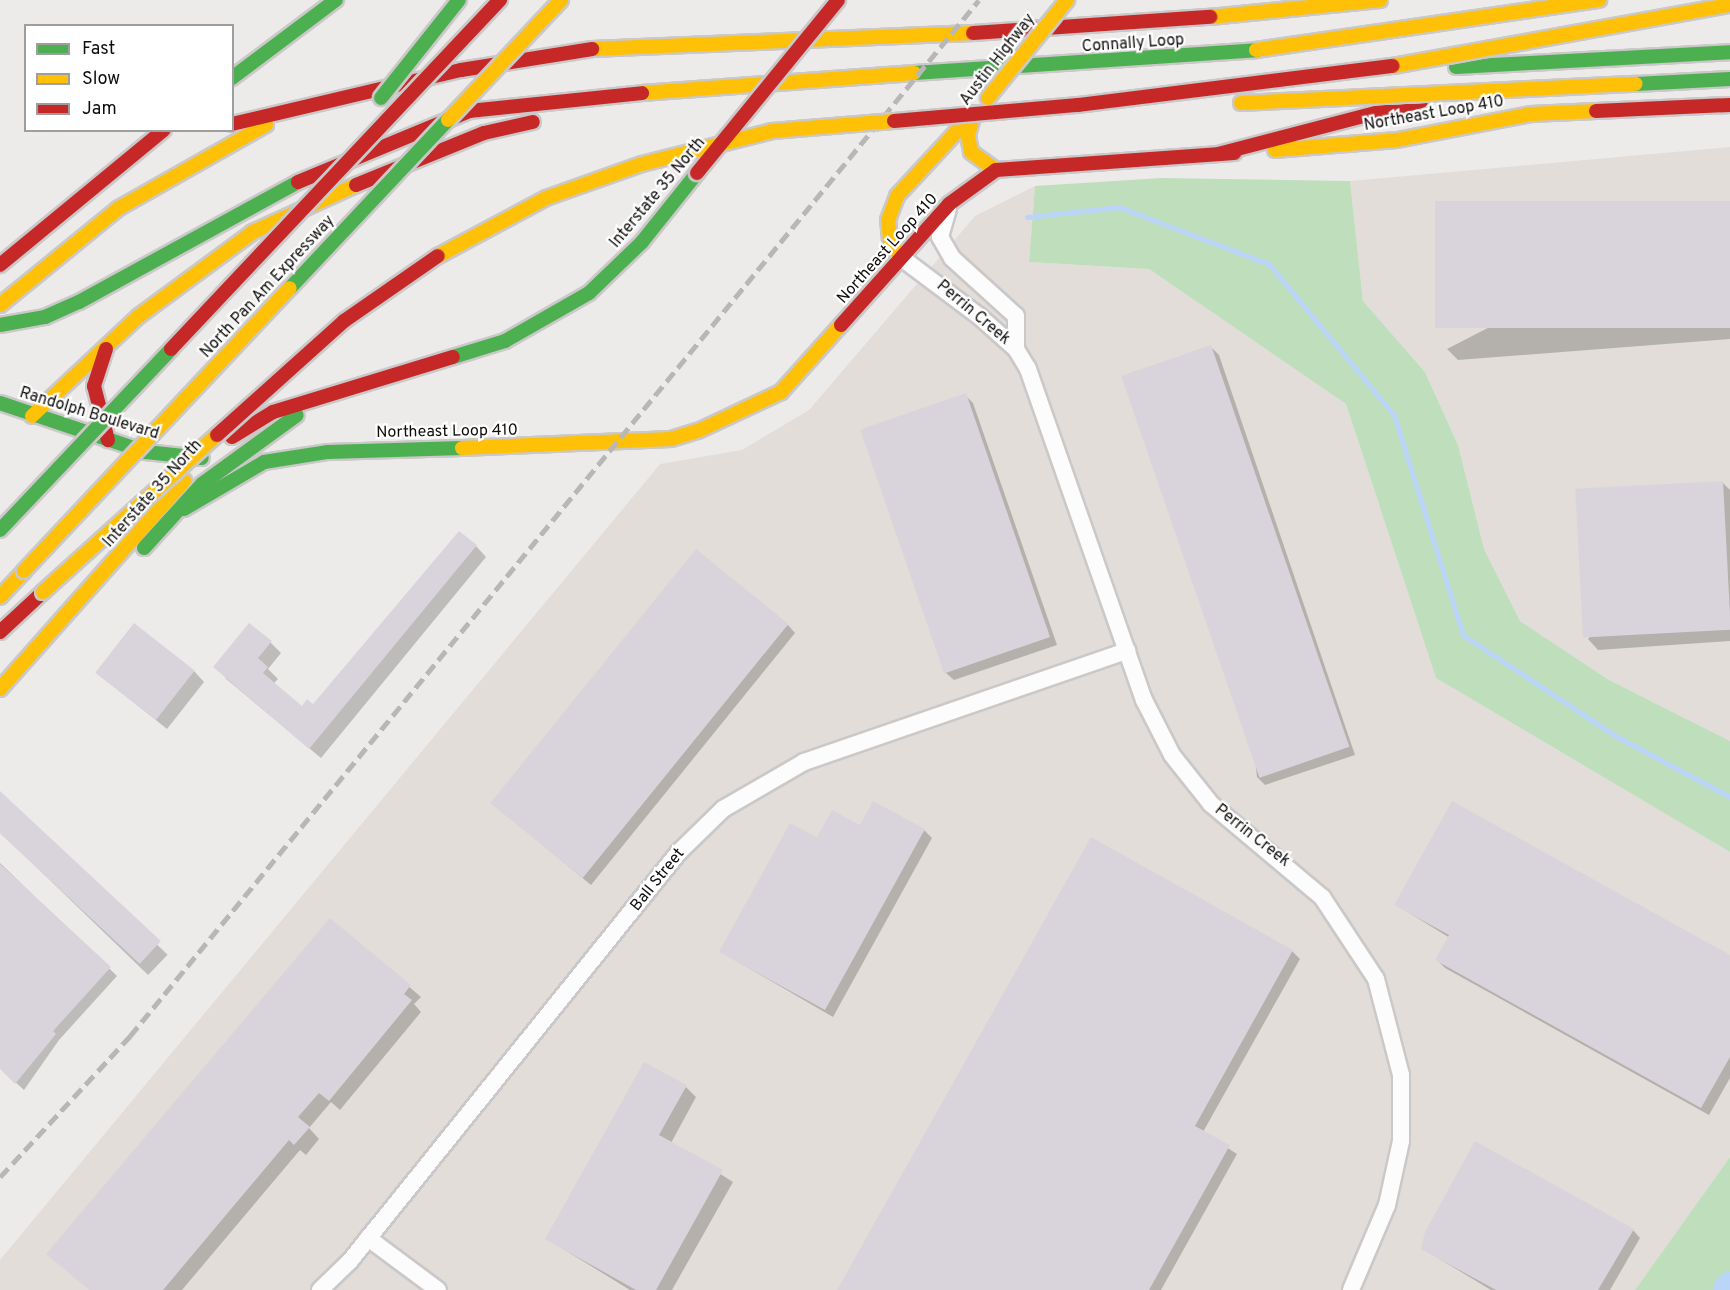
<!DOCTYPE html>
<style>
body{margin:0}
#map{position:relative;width:1730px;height:1290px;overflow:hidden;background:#edebea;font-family:Overpass,sans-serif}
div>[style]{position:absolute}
.built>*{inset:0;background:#e2ddd8}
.green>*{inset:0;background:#bfdebc}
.shadow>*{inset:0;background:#0003;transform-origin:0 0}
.stream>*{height:5px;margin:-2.5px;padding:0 2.5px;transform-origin:2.5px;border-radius:2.5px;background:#bbd5f9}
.river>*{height:30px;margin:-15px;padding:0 15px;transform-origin:15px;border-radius:15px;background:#bbd5f9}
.building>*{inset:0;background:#d9d4dc;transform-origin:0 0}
.roads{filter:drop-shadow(2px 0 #cac8c8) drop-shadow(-2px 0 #cac8c8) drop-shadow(0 2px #cac8c8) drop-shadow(0 -2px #cac8c8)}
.street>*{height:16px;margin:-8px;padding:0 8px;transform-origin:8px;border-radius:8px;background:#fcfcfc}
.fast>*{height:14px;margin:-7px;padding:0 7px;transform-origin:7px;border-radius:7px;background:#4caf50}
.slow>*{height:14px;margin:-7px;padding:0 7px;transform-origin:7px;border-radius:7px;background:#ffc107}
.jam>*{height:14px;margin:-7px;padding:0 7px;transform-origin:7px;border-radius:7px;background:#c62828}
.rail>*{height:4.5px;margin-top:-2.25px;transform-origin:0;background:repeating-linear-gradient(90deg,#b7b7b7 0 12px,transparent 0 18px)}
.bridges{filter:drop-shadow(2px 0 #cac8c8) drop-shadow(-2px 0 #cac8c8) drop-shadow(0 2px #cac8c8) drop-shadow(0 -2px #cac8c8)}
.fast-bridge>*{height:14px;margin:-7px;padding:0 7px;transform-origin:7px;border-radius:7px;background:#4caf50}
.slow-bridge>*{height:14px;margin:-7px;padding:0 7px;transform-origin:7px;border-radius:7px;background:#ffc107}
.jam-bridge>*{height:14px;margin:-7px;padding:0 7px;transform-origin:7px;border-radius:7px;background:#c62828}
span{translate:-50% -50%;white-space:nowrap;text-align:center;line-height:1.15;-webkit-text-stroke:4.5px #fff;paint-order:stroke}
.street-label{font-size:16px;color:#0e0d0c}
.legend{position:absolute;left:24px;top:24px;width:210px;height:108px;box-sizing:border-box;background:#fff;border:2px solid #9f9e9e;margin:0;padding:8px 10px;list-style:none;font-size:18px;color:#0e0d0c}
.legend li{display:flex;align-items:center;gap:12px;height:30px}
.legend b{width:30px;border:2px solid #9f9e9e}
</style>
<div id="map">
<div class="built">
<i style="clip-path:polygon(1730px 147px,1730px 741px,1609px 680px,1520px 621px,1484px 549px,1458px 445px,1425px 372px,1363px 301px,1350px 181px)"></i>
<i style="clip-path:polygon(1035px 186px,1029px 262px,1149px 269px,1346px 404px,1436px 678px,1730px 852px,1730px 1157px,1635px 1290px,0 1290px,0 1260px,660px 464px,742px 450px,809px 410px,975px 216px)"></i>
</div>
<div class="green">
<i style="clip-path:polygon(1162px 178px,1350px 181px,1363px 301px,1425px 372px,1458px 445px,1484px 549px,1520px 621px,1609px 680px,1730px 741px,1730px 852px,1436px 678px,1346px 404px,1149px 269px,1029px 262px,1035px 186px)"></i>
<i style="clip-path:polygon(1730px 1157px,1730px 1290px,1635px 1290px)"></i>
</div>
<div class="shadow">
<i style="clip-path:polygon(1730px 203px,1730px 339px,1458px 360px,1447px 349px)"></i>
<i style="clip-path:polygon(1211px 347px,1219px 355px,1355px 755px,1265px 785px,1257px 777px)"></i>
<i style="clip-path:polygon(965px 395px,973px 403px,1057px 645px,954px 680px,946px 673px)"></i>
<i style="clip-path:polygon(1722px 482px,1730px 490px,1730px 641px,1598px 650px,1588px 639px)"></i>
<i style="clip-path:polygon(476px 546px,486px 557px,321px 758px,225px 678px,270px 642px,281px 653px,268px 669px,278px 679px,273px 684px,302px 708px,313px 706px)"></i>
<i style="clip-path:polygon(788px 625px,795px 633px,591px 885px,492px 803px)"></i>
<i style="clip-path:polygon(194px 671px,204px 682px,167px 729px,97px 673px)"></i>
<i style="left:0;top:793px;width:233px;height:28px;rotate:44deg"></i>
<i style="clip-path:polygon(861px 827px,924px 830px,932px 838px,833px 1017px,721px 952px)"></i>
<i style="clip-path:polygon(0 863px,117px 976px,59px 1040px,24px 1090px,0 1068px)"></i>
<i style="clip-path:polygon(1396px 905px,1730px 957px,1730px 1078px,1709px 1115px,1445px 968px,1437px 960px,1450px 938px)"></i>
<i style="clip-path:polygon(331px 920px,421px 997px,414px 1004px,421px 1012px,340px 1110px,331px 1102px,309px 1128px,319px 1139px,306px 1155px,300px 1150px,182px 1290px,89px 1290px)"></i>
<i style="clip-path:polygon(1292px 951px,1300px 959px,1203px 1132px,1237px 1154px,1161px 1290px,839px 1290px)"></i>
<i style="clip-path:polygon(686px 1087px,696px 1097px,671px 1143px,733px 1182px,672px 1290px,630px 1290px,547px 1239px)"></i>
<i style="clip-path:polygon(1633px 1230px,1640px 1238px,1610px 1290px,1491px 1290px,1423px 1249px)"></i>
</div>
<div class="stream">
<i style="left:1027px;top:217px;width:93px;rotate:-6.2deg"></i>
<i style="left:1119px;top:207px;width:160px;rotate:20.8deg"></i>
<i style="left:1269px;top:264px;width:196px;rotate:50.4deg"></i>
<i style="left:1394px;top:415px;width:231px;rotate:72.6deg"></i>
<i style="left:1463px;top:635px;width:181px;rotate:33.5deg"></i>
<i style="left:1614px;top:735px;width:132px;rotate:28.1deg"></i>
</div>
<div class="river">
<i style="left:1728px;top:1290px;width:4px;rotate:-56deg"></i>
</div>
<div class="building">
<i style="left:1730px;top:201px;width:127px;height:295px;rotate:90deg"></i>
<i style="left:1211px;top:345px;width:425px;height:95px;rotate:71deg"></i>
<i style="left:966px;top:393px;width:258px;height:112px;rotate:71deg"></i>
<i style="left:1723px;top:481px;width:149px;height:148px;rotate:87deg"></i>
<i style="clip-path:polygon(459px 531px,477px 545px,309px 749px,213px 667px,249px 623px,272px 641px,258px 658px,268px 667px,263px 673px,302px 706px,307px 699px,313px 704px)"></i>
<i style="left:696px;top:549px;width:119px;height:327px;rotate:39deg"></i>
<i style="left:134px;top:623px;width:77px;height:63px;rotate:38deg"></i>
<i style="left:0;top:791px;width:220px;height:31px;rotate:43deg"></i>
<i style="clip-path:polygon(873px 801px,925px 829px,825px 1010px,719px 952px,790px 823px,817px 837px,832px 810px,860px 825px)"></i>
<i style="clip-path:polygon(1452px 801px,1730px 955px,1730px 1057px,1701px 1108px,1435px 960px,1449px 935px,1394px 905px)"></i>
<i style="clip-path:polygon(1091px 837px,1293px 950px,1195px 1126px,1230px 1145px,1149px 1290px,837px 1290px)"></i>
<i style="clip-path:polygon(0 864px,111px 967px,53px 1031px,56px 1034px,15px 1084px,0 1069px)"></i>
<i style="clip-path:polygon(330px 918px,411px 985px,404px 994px,412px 1000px,329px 1101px,319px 1093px,298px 1117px,310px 1127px,294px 1145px,289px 1140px,163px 1290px,89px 1290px,46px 1254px)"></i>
<i style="clip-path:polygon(644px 1062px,687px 1085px,659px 1135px,723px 1170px,656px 1290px,636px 1290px,545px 1239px)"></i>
<i style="clip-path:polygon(1475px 1141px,1634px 1229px,1598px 1290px,1496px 1290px,1421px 1249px,1425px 1232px)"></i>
</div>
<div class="roads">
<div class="street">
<i style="left:948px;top:209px;width:29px;rotate:106deg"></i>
<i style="left:940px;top:237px;width:24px;rotate:60deg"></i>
<i style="left:952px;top:258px;width:86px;rotate:42.2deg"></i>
<i style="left:1016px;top:316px;width:33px;rotate:90deg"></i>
<i style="left:899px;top:256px;width:100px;rotate:36.9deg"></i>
<i style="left:979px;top:316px;width:50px;rotate:41.7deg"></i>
<i style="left:1016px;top:349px;width:23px;rotate:59deg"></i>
<i style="left:1028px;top:369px;width:351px;rotate:70.7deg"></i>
<i style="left:1144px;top:700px;width:62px;rotate:63deg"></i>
<i style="left:1172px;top:755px;width:63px;rotate:51.5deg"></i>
<i style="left:1211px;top:804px;width:145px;rotate:40deg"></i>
<i style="left:1322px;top:897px;width:98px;rotate:56.6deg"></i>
<i style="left:1376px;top:979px;width:99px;rotate:75.4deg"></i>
<i style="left:1401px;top:1075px;width:66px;rotate:90deg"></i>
<i style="left:1401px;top:1141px;width:66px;rotate:102.3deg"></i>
<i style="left:1387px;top:1205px;width:92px;rotate:113deg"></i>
<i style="left:368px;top:1238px;width:87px;rotate:36.6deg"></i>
<i style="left:320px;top:1290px;width:42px;rotate:-44deg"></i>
<i style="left:350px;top:1261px;width:525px;rotate:-51.19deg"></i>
<i style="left:679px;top:852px;width:62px;rotate:-44.3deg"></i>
<i style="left:723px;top:809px;width:94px;rotate:-30.1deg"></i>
<i style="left:804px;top:762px;width:342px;rotate:-19deg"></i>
</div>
<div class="fast">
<i style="left:1456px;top:67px;width:274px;rotate:-3.1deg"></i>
<i style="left:914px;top:73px;width:343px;rotate:-3.8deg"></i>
<i style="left:232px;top:78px;width:130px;rotate:-36.9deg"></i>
<i style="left:0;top:325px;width:46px;rotate:-10.1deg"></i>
<i style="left:45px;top:317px;width:37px;rotate:-24deg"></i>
<i style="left:79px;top:302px;width:250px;rotate:-28.7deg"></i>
<i style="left:453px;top:357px;width:54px;rotate:-17.1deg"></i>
<i style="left:505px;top:341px;width:97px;rotate:-29.7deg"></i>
<i style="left:589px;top:293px;width:74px;rotate:-43.9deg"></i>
<i style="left:642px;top:242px;width:88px;rotate:-51.4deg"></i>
<i style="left:0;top:403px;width:154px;rotate:18.6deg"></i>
<i style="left:146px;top:452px;width:56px;rotate:6.1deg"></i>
<i style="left:184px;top:509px;width:93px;rotate:-30.4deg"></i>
<i style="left:264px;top:462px;width:65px;rotate:-8.9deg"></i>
<i style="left:328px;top:452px;width:134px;rotate:-1.7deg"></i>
<i style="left:144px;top:548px;width:86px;rotate:-47.8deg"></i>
<i style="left:202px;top:484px;width:117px;rotate:-36deg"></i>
</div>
<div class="slow">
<i style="left:1210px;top:17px;width:171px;rotate:-5.7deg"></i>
<i style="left:592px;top:49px;width:381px;rotate:-2.4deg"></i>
<i style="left:1256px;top:50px;width:347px;rotate:-8.3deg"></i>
<i style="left:642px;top:93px;width:273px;rotate:-4.2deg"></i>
<i style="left:974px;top:113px;width:24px;rotate:105deg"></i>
<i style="left:968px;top:136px;width:16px;rotate:79deg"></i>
<i style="left:971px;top:152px;width:31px;rotate:36deg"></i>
<i style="left:1275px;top:150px;width:122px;rotate:-4.7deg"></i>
<i style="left:1397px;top:140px;width:136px;rotate:-11deg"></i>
<i style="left:1531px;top:114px;width:65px;rotate:-2.6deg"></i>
<i style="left:899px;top:256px;width:17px;rotate:-121deg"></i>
<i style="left:890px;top:241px;width:21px;rotate:-95deg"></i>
<i style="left:888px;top:220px;width:26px;rotate:-69deg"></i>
<i style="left:897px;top:196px;width:112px;rotate:-47.2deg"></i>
<i style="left:0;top:305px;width:154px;rotate:-39.2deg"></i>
<i style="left:119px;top:208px;width:169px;rotate:-29.5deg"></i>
<i style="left:32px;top:416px;width:146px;rotate:-43.1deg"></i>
<i style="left:139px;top:316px;width:142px;rotate:-36.4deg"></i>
<i style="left:253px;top:232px;width:113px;rotate:-24.5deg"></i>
<i style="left:462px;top:448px;width:209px;rotate:-2.5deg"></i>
<i style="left:671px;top:439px;width:28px;rotate:-17deg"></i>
<i style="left:698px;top:431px;width:92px;rotate:-25.2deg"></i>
<i style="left:781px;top:392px;width:90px;rotate:-48.2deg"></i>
<i style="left:0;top:597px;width:35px;rotate:-47deg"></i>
<i style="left:0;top:689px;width:278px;rotate:-48.5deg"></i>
</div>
<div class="jam">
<i style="left:973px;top:33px;width:238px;rotate:-3.9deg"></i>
<i style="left:1596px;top:111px;width:134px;rotate:-2.6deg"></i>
<i style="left:232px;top:124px;width:235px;rotate:-13.3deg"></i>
<i style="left:461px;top:70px;width:133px;rotate:-9.1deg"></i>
<i style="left:1218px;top:154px;width:210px;rotate:-14.6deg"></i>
<i style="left:298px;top:182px;width:185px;rotate:-22.5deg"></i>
<i style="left:469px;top:111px;width:174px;rotate:-5.9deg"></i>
<i style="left:356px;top:185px;width:138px;rotate:-22.1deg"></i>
<i style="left:484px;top:133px;width:50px;rotate:-12.7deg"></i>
<i style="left:0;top:265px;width:212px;rotate:-39.5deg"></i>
<i style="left:841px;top:325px;width:162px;rotate:-48.2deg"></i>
<i style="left:949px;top:204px;width:58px;rotate:-35.9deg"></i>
<i style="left:996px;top:170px;width:239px;rotate:-4.1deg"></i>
<i style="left:106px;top:349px;width:39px;rotate:108deg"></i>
<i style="left:94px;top:386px;width:56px;rotate:75.5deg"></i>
<i style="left:232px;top:437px;width:48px;rotate:-31.4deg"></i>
<i style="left:273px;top:412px;width:188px;rotate:-17deg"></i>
<i style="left:0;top:632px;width:59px;rotate:-42.9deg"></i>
</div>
</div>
<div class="rail">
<i style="left:0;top:1177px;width:192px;rotate:-47.3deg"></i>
<i style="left:130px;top:1036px;width:1339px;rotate:-50.67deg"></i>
</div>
<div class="bridges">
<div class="fast-bridge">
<i style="left:1636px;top:84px;width:94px;rotate:-3deg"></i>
<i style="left:381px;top:98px;width:125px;rotate:-51.5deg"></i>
<i style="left:290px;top:288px;width:231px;rotate:-46.8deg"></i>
<i style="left:0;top:530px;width:249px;rotate:-46.6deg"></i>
</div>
<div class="slow-bridge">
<i style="left:1393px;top:66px;width:342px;rotate:-10.3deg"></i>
<i style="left:988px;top:98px;width:126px;rotate:-51.1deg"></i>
<i style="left:1241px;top:103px;width:395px;rotate:-2.8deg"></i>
<i style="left:448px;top:120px;width:165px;rotate:-46.7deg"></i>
<i style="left:438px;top:256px;width:123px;rotate:-28.2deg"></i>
<i style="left:546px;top:198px;width:102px;rotate:-19.5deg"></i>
<i style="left:642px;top:164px;width:134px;rotate:-14.2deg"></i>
<i style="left:772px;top:131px;width:122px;rotate:-4.7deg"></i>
<i style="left:24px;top:571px;width:388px;rotate:-46.8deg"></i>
<i style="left:43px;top:592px;width:234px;rotate:-42.1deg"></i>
</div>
<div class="jam-bridge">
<i style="left:894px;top:121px;width:185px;rotate:-5deg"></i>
<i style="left:1078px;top:105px;width:317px;rotate:-7.1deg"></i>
<i style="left:697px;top:173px;width:223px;rotate:-50.8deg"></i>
<i style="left:171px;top:349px;width:480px;rotate:-46.7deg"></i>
<i style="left:217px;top:435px;width:171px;rotate:-41.9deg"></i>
<i style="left:344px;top:321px;width:114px;rotate:-34.7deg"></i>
</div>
</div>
<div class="street-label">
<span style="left:1133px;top:44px;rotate:-4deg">Connally Loop</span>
<span style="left:998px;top:60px;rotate:-52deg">Austin Highway</span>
<span style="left:1434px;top:114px;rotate:-10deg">Northeast Loop 410</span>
<span style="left:658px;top:193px;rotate:-50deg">Interstate 35 North</span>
<span style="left:888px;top:249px;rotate:-48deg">Northeast Loop 410</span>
<span style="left:268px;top:287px;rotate:-47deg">North Pan Am Expressway</span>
<span style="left:973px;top:313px;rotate:40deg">Perrin Creek</span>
<span style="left:89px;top:414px;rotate:17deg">Randolph Boulevard</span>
<span style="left:447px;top:432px;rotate:-1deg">Northeast Loop 410</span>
<span style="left:153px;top:494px;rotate:-48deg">Interstate 35 North</span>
<span style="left:1252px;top:836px;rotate:38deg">Perrin Creek</span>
<span style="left:658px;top:880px;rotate:-51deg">Ball Street</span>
</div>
<ul class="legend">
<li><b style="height:8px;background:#4caf50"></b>Fast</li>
<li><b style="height:8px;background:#ffc107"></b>Slow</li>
<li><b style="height:8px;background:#c62828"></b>Jam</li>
</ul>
</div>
